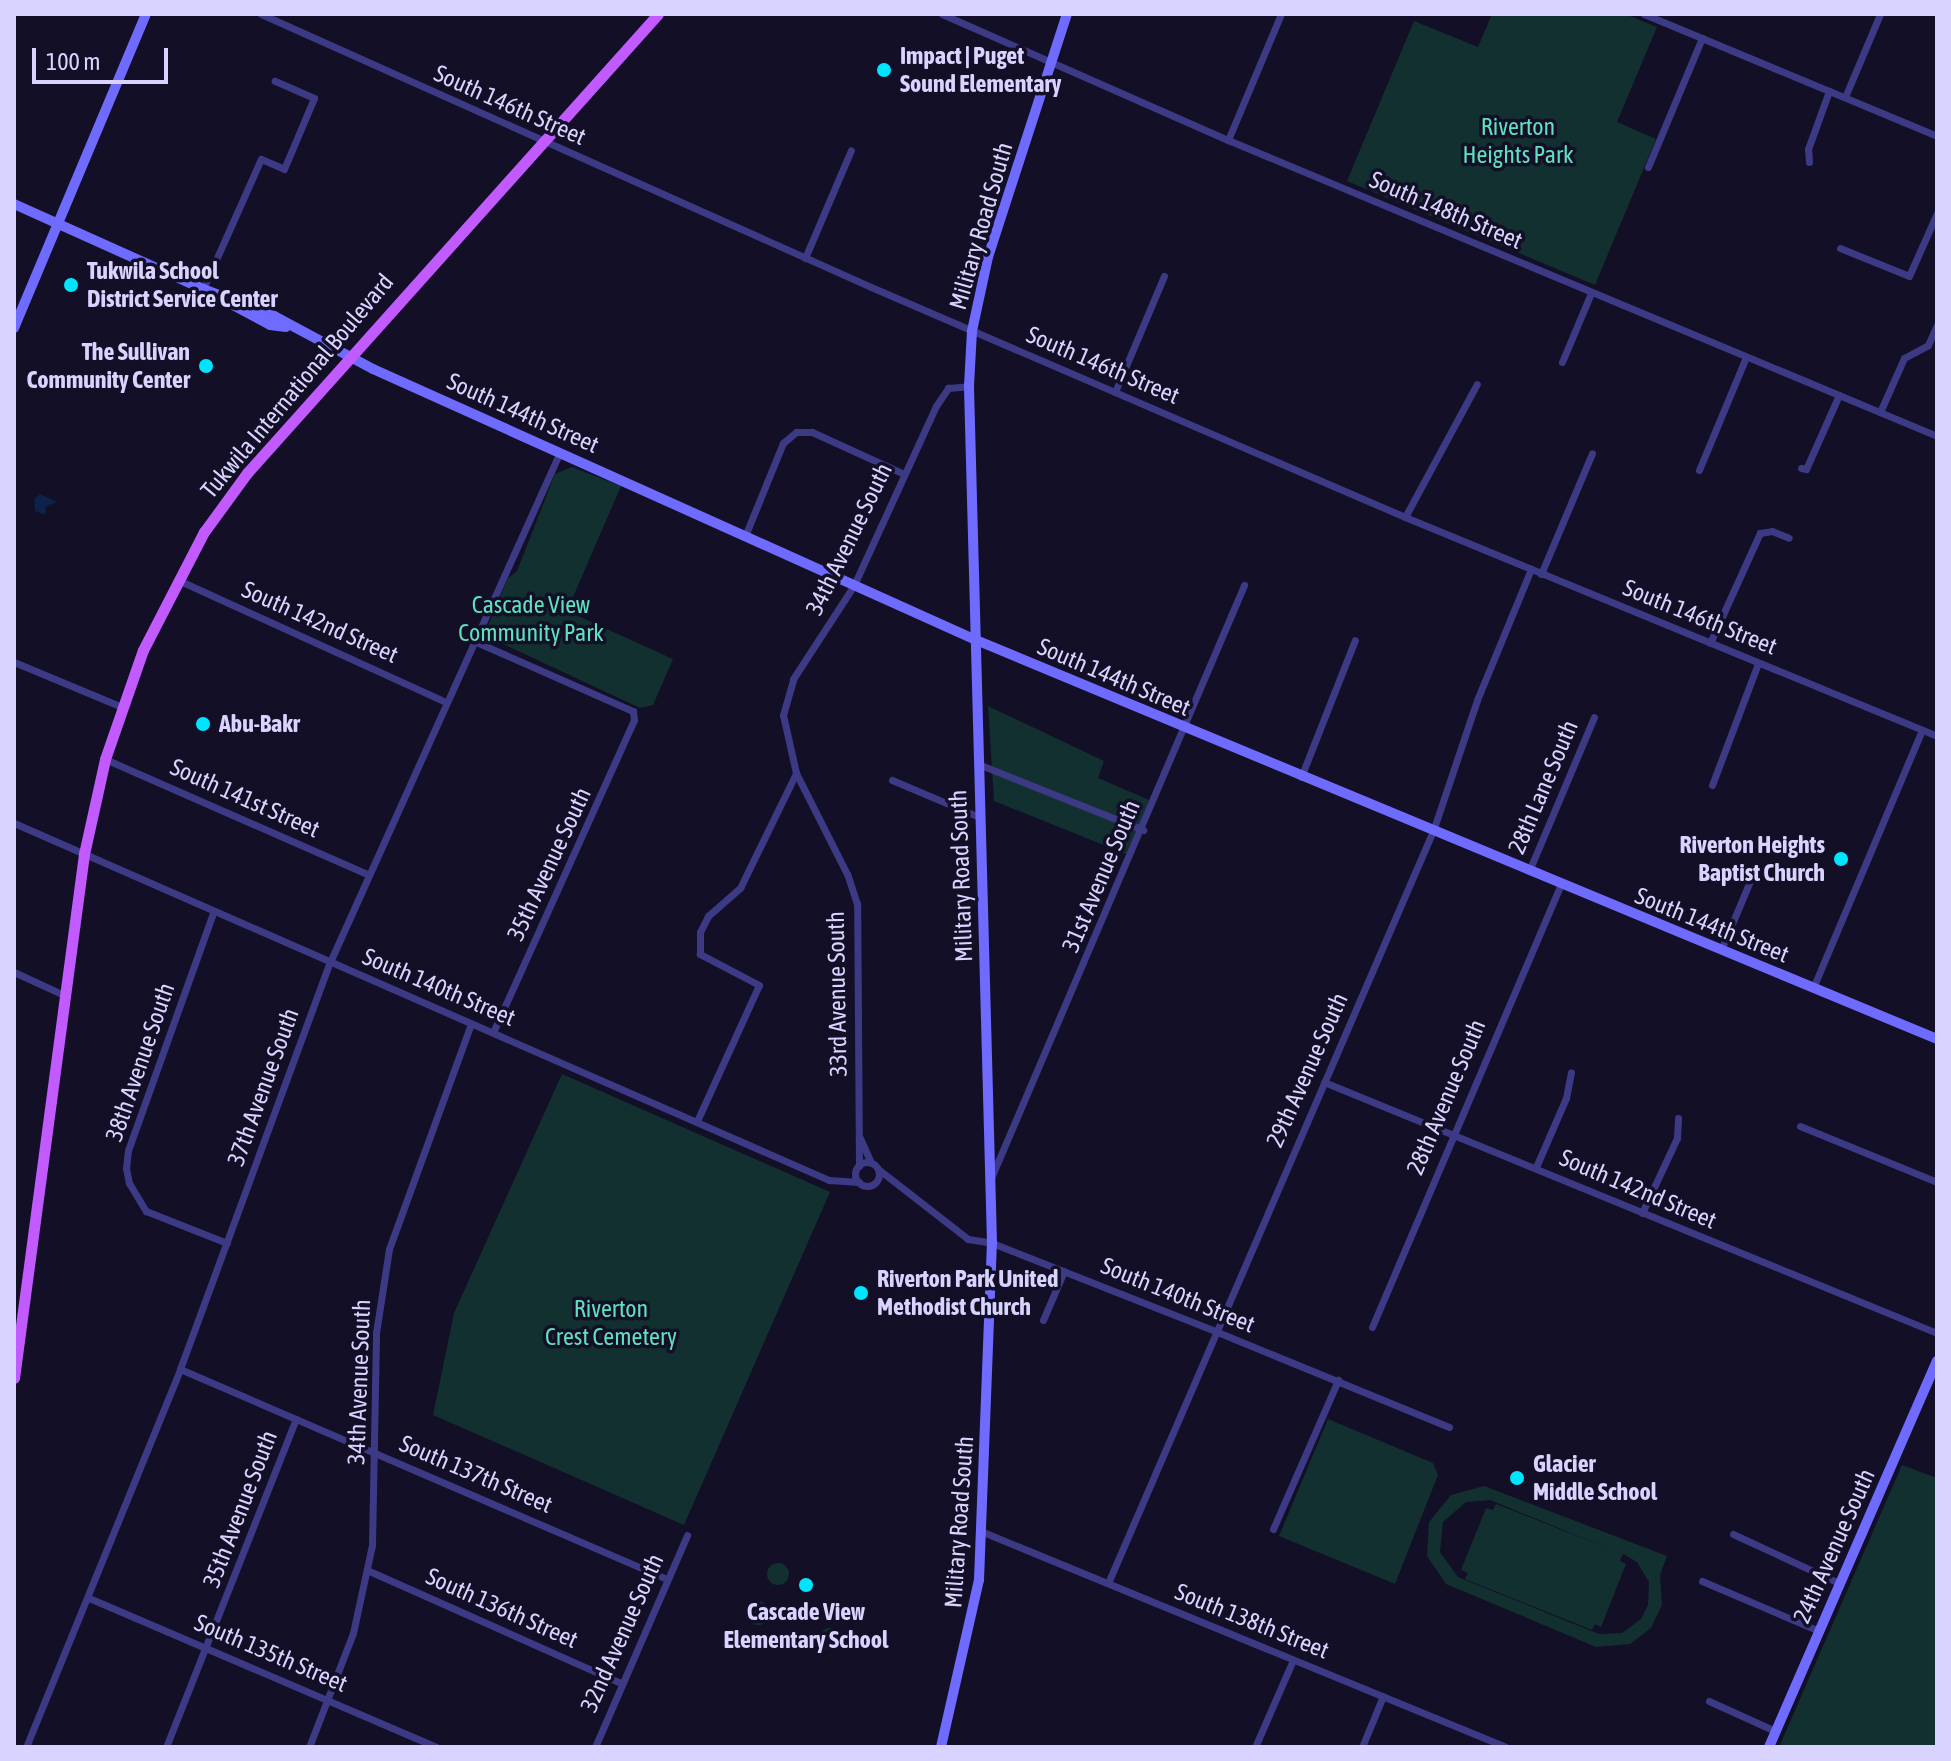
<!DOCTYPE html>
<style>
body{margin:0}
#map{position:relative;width:1951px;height:1761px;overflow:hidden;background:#130f26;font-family:"Asap Condensed",sans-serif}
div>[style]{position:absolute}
.green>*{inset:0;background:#12302f}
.round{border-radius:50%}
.water>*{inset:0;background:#0c2248}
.street>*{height:7px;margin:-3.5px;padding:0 3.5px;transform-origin:3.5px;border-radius:3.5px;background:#3d3a85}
.street>.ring{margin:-3.5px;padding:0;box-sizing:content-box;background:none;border:7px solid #3d3a85;border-radius:50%}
.secondary>*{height:10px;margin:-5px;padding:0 5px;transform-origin:5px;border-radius:5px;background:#6f6bff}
.primary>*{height:11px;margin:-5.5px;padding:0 5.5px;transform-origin:5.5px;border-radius:5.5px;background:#c25bff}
.dots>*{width:22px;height:22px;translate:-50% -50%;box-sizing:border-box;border:4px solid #130f26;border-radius:50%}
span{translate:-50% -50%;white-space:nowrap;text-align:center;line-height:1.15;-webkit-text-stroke:7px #130f26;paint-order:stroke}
.poi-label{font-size:24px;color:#d9d4ff;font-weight:700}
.left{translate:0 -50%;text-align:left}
.right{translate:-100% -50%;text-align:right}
.street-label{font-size:24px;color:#d9d4ff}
.park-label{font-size:24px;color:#5fe0c0}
.frame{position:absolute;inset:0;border:16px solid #d9d4ff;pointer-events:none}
.scale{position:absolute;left:32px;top:48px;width:136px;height:36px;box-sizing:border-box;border:4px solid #d9d4ff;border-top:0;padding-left:10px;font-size:24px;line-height:28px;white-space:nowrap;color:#d9d4ff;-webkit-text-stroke:6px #130f26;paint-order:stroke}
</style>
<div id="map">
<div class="green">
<i style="clip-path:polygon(1492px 14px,1625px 14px,1657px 27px,1617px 122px,1656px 139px,1595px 285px,1347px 181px,1414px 21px,1478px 47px)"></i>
<i style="clip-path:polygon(572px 467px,621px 486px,567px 611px,673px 659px,653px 705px,640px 708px,484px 635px,508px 578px,517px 571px,555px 474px)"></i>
<i style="clip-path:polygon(988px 706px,1104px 761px,1098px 778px,1149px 800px,1126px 854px,994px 801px)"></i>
<i style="clip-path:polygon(562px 1074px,830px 1192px,684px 1525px,433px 1415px,454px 1313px)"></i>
<i style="clip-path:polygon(1328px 1419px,1433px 1463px,1438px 1475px,1395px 1584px,1279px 1536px)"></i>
<i style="clip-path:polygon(1902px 1465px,1937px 1478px,1937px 1747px,1779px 1747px)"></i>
<i style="clip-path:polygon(evenodd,1484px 1486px,1667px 1556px,1660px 1575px,1662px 1605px,1651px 1628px,1630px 1644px,1596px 1647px,1446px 1584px,1427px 1556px,1429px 1522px,1451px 1495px,1484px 1486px,1490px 1500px,1610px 1549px,1496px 1504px,1493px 1510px,1486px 1508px,1461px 1570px,1468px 1573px,1465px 1579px,1592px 1630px,1595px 1624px,1601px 1627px,1626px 1564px,1620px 1561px,1623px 1554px,1637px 1562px,1649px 1582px,1648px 1605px,1641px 1619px,1622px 1633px,1599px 1634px,1458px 1577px,1440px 1552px,1443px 1522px,1466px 1502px,1490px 1500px)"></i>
<i class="round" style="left:767px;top:1563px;width:22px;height:22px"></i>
<i class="round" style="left:746px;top:1601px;width:24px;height:24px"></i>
<i class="round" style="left:819px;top:1628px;width:22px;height:22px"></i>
</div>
<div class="water">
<i style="clip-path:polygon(40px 494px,57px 502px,46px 506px,45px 515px,35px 511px,34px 499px)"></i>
</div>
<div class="street">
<i style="left:261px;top:14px;width:668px;rotate:24.11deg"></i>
<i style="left:871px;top:287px;width:581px;rotate:23.3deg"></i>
<i style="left:1405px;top:517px;width:575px;rotate:22.37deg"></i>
<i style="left:942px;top:14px;width:313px;rotate:23.8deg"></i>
<i style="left:1228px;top:140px;width:768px;rotate:22.66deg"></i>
<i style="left:1644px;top:14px;width:317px;rotate:22.6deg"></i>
<i style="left:1845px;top:97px;width:90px;rotate:-67.1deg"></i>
<i style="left:1228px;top:140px;width:137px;rotate:-67.2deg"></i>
<i style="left:1809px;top:162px;width:13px;rotate:-94deg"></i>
<i style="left:1808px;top:149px;width:62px;rotate:-70.1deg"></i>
<i style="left:1648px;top:167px;width:140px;rotate:-67.3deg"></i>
<i style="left:1840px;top:248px;width:74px;rotate:22.1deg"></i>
<i style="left:1909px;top:276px;width:69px;rotate:-66deg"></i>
<i style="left:805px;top:258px;width:117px;rotate:-66.9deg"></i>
<i style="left:203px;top:289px;width:142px;rotate:-66deg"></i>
<i style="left:261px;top:159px;width:25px;rotate:23deg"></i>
<i style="left:284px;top:169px;width:77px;rotate:-67.1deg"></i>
<i style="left:314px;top:98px;width:43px;rotate:-156.4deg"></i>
<i style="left:1562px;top:362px;width:75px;rotate:-67.2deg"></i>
<i style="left:1115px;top:392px;width:126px;rotate:-67.1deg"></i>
<i style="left:1880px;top:412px;width:59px;rotate:-66deg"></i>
<i style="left:1904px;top:358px;width:27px;rotate:-28deg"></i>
<i style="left:1928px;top:345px;width:22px;rotate:-66deg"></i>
<i style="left:1801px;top:468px;width:5px;rotate:11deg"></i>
<i style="left:1806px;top:469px;width:81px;rotate:-66deg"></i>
<i style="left:1699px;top:470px;width:122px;rotate:-67.4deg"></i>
<i style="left:1405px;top:517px;width:151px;rotate:-61.6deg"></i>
<i style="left:745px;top:536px;width:100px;rotate:-67.8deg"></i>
<i style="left:783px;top:443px;width:17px;rotate:-40deg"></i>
<i style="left:796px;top:432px;width:16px"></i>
<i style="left:812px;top:432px;width:101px;rotate:24.5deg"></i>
<i style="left:1541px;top:574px;width:131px;rotate:-67.1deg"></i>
<i style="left:178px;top:580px;width:294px;rotate:24.5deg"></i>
<i style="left:474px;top:641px;width:174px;rotate:23.8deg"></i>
<i style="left:633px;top:711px;width:9px;rotate:84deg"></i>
<i style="left:634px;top:720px;width:342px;rotate:114.3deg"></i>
<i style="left:1710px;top:643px;width:121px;rotate:-65.6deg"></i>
<i style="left:1760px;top:533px;width:12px;rotate:-9deg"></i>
<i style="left:1772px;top:531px;width:18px;rotate:22deg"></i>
<i style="left:14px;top:662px;width:117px;rotate:22.6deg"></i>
<i style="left:105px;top:759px;width:288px;rotate:23.7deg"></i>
<i style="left:978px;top:764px;width:178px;rotate:21.8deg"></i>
<i style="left:1301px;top:777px;width:147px;rotate:-68.5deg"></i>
<i style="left:892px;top:780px;width:95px;rotate:23deg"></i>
<i style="left:1712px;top:785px;width:130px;rotate:-69.3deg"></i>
<i style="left:14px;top:823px;width:890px;rotate:23.66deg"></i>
<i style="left:829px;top:1180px;width:30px;rotate:4deg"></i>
<i style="left:1529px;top:871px;width:167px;rotate:-67.1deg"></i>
<i style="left:213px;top:913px;width:252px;rotate:109.7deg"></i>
<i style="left:128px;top:1150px;width:18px;rotate:96deg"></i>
<i style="left:126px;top:1168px;width:15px;rotate:79deg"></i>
<i style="left:129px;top:1183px;width:33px;rotate:59deg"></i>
<i style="left:146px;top:1211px;width:87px;rotate:21.6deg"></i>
<i style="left:1721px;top:950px;width:88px;rotate:-67.2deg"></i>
<i style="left:14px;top:972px;width:57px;rotate:24.8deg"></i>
<i style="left:1813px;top:988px;width:280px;rotate:-67.1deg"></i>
<i style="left:1324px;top:1082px;width:662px;rotate:22.27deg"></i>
<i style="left:697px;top:1121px;width:149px;rotate:-65.5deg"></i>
<i style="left:759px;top:985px;width:67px;rotate:-152.3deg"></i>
<i style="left:700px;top:954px;width:22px;rotate:-90deg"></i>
<i style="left:700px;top:932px;width:18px;rotate:-63deg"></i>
<i style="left:708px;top:916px;width:43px;rotate:-41.2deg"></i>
<i style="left:740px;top:888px;width:128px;rotate:-64deg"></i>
<i style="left:1800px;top:1126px;width:148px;rotate:22.2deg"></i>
<i style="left:860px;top:1138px;width:27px;rotate:66deg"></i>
<i class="ring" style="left:855px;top:1162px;width:17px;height:17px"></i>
<i style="left:859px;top:1166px;width:262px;rotate:-90.4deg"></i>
<i style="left:857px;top:904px;width:32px;rotate:-108deg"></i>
<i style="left:847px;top:874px;width:113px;rotate:-116.8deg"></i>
<i style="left:796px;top:773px;width:59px;rotate:-102.6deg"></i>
<i style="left:783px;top:715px;width:37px;rotate:-74deg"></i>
<i style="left:793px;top:679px;width:112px;rotate:-57deg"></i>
<i style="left:854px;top:585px;width:197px;rotate:-65.4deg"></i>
<i style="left:936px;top:406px;width:22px;rotate:-56deg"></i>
<i style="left:948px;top:388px;width:21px;rotate:-5deg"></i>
<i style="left:1536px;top:1167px;width:75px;rotate:-66.5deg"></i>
<i style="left:1566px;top:1098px;width:26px;rotate:-79deg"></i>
<i style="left:878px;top:1169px;width:114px;rotate:37.9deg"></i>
<i style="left:968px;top:1239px;width:24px;rotate:9deg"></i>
<i style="left:992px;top:1243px;width:240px;rotate:21.5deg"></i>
<i style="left:1215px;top:1331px;width:253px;rotate:22.3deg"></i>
<i style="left:991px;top:1178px;width:645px;rotate:-66.89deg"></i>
<i style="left:1642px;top:1213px;width:83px;rotate:-65deg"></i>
<i style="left:1677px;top:1138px;width:20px;rotate:-87deg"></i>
<i style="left:1043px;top:1320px;width:53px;rotate:-66.8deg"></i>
<i style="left:1372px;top:1327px;width:482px;rotate:-66.9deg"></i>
<i style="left:180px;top:1369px;width:530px;rotate:23.33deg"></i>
<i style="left:1273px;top:1529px;width:163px;rotate:-66.4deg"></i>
<i style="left:983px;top:1532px;width:565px;rotate:22.35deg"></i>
<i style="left:1733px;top:1534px;width:117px;rotate:24.8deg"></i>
<i style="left:367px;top:1570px;width:278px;rotate:24deg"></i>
<i style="left:1702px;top:1581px;width:127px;rotate:23.1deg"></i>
<i style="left:1108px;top:1583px;width:819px;rotate:-66.63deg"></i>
<i style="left:1433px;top:831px;width:138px;rotate:-71.4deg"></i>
<i style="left:1477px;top:700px;width:142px;rotate:-67.6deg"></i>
<i style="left:89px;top:1598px;width:378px;rotate:23.2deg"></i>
<i style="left:1709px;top:1701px;width:72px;rotate:24.4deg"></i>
<i style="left:26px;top:1747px;width:408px;rotate:-67.8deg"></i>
<i style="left:180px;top:1369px;width:434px;rotate:-69.8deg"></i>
<i style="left:330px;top:962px;width:559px;rotate:-65.73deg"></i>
<i style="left:166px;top:1747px;width:353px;rotate:-68.4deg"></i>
<i style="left:309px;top:1747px;width:122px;rotate:-68.9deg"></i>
<i style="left:353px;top:1633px;width:90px;rotate:-77.8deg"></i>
<i style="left:372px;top:1545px;width:212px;rotate:-88.9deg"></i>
<i style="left:376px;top:1333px;width:85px;rotate:-81.2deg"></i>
<i style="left:389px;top:1249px;width:239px;rotate:-70deg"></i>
<i style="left:595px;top:1747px;width:231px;rotate:-66.5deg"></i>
<i style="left:1255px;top:1747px;width:95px;rotate:-66.4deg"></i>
<i style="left:1362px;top:1747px;width:55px;rotate:-67.6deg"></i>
</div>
<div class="secondary">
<i style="left:14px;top:204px;width:207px;rotate:24.2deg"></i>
<i style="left:203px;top:289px;width:76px;rotate:28.2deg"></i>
<i style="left:270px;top:325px;width:16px;rotate:7deg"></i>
<i style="left:203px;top:289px;width:76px;rotate:20.8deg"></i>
<i style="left:274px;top:316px;width:112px;rotate:28.2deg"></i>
<i style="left:373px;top:369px;width:661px;rotate:24.2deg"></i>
<i style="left:976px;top:640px;width:1041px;rotate:22.55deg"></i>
<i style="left:14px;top:328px;width:341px;rotate:-67.2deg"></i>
<i style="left:941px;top:1747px;width:171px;rotate:-77.2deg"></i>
<i style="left:979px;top:1580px;width:337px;rotate:-87.8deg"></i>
<i style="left:992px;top:1243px;width:857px;rotate:-91.54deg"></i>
<i style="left:969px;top:386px;width:55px;rotate:-86.9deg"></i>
<i style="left:972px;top:331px;width:76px;rotate:-77.8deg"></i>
<i style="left:988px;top:257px;width:256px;rotate:-72deg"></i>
<i style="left:1769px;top:1747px;width:421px;rotate:-66.5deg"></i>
</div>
<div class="primary">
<i style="left:14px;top:1378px;width:529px;rotate:-82.39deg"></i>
<i style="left:84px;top:854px;width:97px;rotate:-77.5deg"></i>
<i style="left:105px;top:759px;width:115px;rotate:-70.8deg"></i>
<i style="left:143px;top:650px;width:133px;rotate:-62.7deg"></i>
<i style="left:204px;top:532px;width:73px;rotate:-53.9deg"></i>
<i style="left:247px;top:473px;width:616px;rotate:-48.16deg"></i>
</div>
<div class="dots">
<i style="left:884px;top:70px;background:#00e5ff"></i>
<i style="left:71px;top:285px;background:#00e5ff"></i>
<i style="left:206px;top:366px;background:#00e5ff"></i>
<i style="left:203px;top:724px;background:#00e5ff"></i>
<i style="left:1841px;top:859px;background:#00e5ff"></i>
<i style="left:861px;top:1293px;background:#00e5ff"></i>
<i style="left:1517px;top:1478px;background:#00e5ff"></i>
<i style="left:806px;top:1585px;background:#00e5ff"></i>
</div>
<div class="poi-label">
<span class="left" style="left:900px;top:70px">Impact | Puget<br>Sound Elementary</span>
<span class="left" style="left:87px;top:285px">Tukwila School<br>District Service Center</span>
<span class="right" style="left:190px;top:366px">The Sullivan<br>Community Center</span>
<span class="left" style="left:219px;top:724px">Abu-Bakr</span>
<span class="right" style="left:1825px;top:859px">Riverton Heights<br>Baptist Church</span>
<span class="left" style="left:877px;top:1293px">Riverton Park United<br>Methodist Church</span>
<span class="left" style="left:1533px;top:1478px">Glacier<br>Middle School</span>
<span style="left:806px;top:1626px">Cascade View<br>Elementary School</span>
</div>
<div class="street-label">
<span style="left:510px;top:105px;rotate:24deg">South 146th Street</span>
<span style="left:1446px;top:210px;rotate:23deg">South 148th Street</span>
<span style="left:981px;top:226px;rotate:-74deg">Military Road South</span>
<span style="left:1103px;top:365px;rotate:23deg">South 146th Street</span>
<span style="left:297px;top:386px;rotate:-50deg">Tukwila International Boulevard</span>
<span style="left:523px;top:413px;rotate:24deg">South 144th Street</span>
<span style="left:849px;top:539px;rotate:-64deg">34th Avenue South</span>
<span style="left:1700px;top:617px;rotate:22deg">South 146th Street</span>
<span style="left:320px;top:622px;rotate:24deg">South 142nd Street</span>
<span style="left:1114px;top:677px;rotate:23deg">South 144th Street</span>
<span style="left:1543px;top:787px;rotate:-67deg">28th Lane South</span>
<span style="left:245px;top:798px;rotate:24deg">South 141st Street</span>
<span style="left:549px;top:864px;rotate:-65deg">35th Avenue South</span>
<span style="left:961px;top:876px;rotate:-92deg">Military Road South</span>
<span style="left:1101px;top:876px;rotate:-67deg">31st Avenue South</span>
<span style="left:1712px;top:925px;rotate:22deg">South 144th Street</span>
<span style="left:439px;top:987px;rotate:23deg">South 140th Street</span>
<span style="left:837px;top:994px;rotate:-91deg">33rd Avenue South</span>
<span style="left:140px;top:1062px;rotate:-71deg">38th Avenue South</span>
<span style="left:1307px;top:1070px;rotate:-66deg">29th Avenue South</span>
<span style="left:263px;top:1087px;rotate:-70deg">37th Avenue South</span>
<span style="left:1446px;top:1097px;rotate:-67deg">28th Avenue South</span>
<span style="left:1638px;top:1189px;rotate:23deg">South 142nd Street</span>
<span style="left:1178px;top:1295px;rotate:22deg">South 140th Street</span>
<span style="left:359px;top:1382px;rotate:-88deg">34th Avenue South</span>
<span style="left:476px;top:1474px;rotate:23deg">South 137th Street</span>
<span style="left:240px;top:1509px;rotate:-69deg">35th Avenue South</span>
<span style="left:959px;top:1522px;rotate:-86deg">Military Road South</span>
<span style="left:1834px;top:1546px;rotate:-66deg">24th Avenue South</span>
<span style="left:502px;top:1608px;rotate:24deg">South 136th Street</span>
<span style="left:1252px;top:1621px;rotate:22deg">South 138th Street</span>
<span style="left:622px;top:1633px;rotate:-66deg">32nd Avenue South</span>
<span style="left:271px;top:1653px;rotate:23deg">South 135th Street</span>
</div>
<div class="park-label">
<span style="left:1518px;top:141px">Riverton<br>Heights Park</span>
<span style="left:531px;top:619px">Cascade View<br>Community Park</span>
<span style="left:611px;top:1323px">Riverton<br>Crest Cemetery</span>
</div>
<div class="frame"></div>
<div class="scale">100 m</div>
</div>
